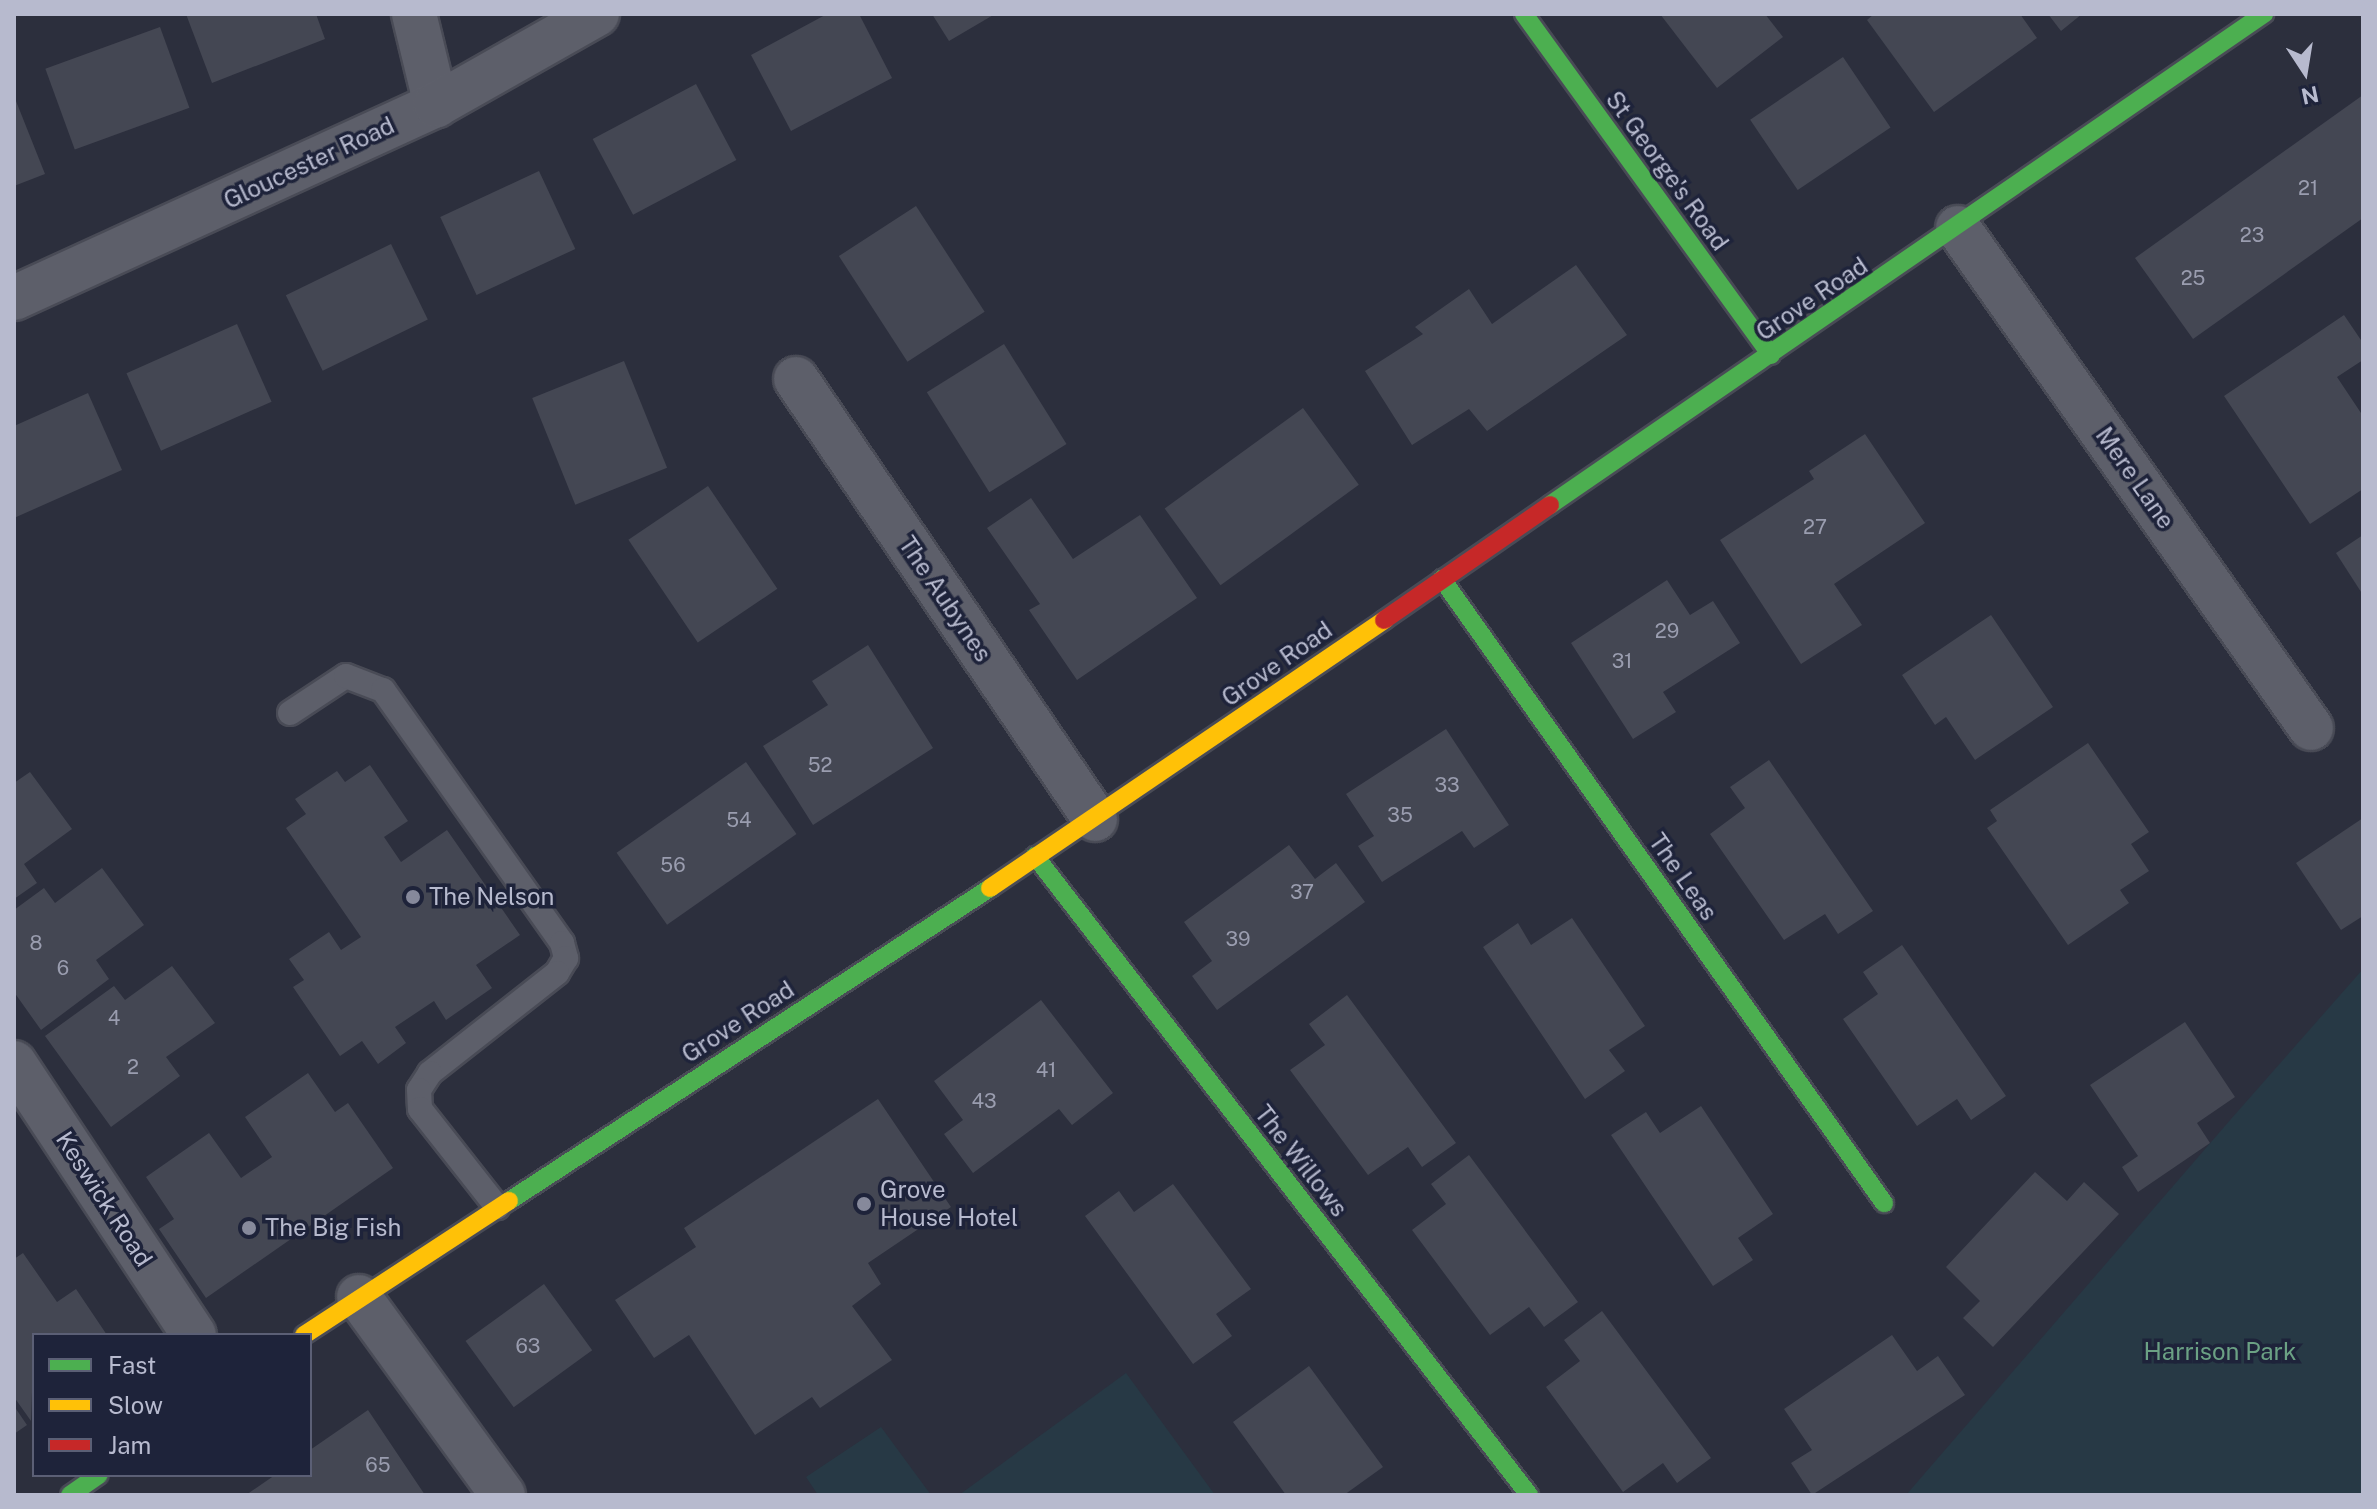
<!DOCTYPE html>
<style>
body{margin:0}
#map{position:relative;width:2377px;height:1509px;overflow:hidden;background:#2c2f3d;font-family:"Public Sans",sans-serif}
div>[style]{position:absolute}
.green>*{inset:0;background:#273945}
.building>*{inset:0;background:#444753;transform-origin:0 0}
.roads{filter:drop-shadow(2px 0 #494b56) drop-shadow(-2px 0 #494b56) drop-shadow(0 2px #494b56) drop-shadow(0 -2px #494b56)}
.lane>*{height:24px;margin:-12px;padding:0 12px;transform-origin:12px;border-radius:12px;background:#5d5f6a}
.street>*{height:44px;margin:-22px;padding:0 22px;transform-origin:22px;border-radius:22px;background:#5d5f6a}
.fast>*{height:18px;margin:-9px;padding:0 9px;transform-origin:9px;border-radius:9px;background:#4caf50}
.slow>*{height:18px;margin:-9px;padding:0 9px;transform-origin:9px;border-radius:9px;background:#ffc107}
.jam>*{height:18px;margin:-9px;padding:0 9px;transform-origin:9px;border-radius:9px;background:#c62828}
.dots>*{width:22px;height:22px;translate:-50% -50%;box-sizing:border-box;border:4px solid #1e233a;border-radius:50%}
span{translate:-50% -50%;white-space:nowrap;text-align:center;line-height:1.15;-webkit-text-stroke:7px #1e233a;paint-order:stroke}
.number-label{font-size:20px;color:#9a9daf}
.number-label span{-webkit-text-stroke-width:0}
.street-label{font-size:24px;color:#b7bace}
.poi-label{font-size:24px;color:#b7bace}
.left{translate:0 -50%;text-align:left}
.park-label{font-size:24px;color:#6ba184}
.frame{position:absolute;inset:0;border:16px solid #b7bace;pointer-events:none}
.legend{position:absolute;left:32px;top:1333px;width:280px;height:144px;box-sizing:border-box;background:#1e233a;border:2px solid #5b5f75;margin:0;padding:10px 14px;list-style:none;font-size:24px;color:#b7bace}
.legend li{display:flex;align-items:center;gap:16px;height:40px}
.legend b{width:40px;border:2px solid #5b5f75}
.north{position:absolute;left:2265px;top:32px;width:80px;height:80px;-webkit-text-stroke:6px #1e233a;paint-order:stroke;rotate:168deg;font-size:22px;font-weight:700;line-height:32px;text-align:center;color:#b7bace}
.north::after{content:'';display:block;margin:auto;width:28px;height:36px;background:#b7bace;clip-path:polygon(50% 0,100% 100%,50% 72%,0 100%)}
</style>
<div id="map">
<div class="green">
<i style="clip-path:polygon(2363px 969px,2363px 1495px,1906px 1495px,2231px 1119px)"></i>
<i style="clip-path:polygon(1126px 1373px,1215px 1495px,959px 1495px)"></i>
<i style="clip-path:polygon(881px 1427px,931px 1495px,818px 1495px,806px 1477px)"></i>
</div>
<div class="building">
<i style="clip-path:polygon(186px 14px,316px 14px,325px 39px,212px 83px)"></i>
<i style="clip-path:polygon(827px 14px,859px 14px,892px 78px,791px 131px,751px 55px)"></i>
<i style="clip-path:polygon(932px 14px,995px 14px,949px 41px)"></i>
<i style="clip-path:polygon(1660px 14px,1765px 14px,1783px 37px,1717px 88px)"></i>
<i style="clip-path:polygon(1874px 14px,2020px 14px,2037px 38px,1934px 112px,1867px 20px)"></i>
<i style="clip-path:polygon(2048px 14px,2082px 14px,2061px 31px)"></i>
<i style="left:160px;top:27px;width:86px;height:122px;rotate:70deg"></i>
<i style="left:1843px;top:57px;width:85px;height:112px;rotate:56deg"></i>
<i style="left:696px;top:84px;width:86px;height:117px;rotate:62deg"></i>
<i style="clip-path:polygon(2363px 95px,2363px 218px,2193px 339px,2135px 258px)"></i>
<i style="clip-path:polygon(14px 96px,45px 174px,14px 186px)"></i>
<i style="left:539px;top:171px;width:86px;height:109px;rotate:65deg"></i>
<i style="left:916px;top:206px;width:126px;height:92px;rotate:57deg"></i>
<i style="left:391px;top:244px;width:84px;height:117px;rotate:64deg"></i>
<i style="clip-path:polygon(1576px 265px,1627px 335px,1487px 431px,1469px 409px,1412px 445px,1365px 371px,1423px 334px,1415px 327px,1469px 289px,1492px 324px)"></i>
<i style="clip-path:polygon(2344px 315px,2363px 343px,2363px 360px,2337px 377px,2363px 416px,2363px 489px,2310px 524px,2224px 396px)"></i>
<i style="left:237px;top:324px;width:85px;height:121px;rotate:66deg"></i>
<i style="left:1004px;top:344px;width:118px;height:91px;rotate:58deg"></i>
<i style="left:624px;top:361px;width:115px;height:99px;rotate:68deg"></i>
<i style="clip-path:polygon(88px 393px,122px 470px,14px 518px,14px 426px)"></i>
<i style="left:1303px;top:408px;width:95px;height:171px;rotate:54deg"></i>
<i style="clip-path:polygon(1865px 434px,1925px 523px,1834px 584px,1862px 625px,1801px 664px,1720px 540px,1814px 479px,1809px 471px)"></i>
<i style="left:708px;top:486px;width:124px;height:96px;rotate:56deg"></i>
<i style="clip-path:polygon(1031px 498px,1073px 559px,1140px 515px,1197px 598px,1077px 680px,1029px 610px,1040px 604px,987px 528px)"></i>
<i style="clip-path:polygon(2363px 535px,2363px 595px,2336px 553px)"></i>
<i style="clip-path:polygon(1667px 580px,1690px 615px,1713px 601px,1740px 643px,1663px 692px,1676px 712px,1633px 739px,1571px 643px)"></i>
<i style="clip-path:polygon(1991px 615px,2053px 707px,1975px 760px,1946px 717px,1935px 725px,1902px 675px)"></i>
<i style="clip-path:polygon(868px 645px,933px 748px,813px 825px,763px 746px,828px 705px,812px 681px)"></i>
<i style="clip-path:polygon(1446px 729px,1509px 825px,1474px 848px,1462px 831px,1382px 882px,1358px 846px,1374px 836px,1346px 794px)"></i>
<i style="clip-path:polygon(2088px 743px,2149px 832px,2131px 844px,2149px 871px,2120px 890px,2129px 903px,2068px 945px,1987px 828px,1997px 821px,1990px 810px)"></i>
<i style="clip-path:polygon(1769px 760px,1873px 911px,1838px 934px,1825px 914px,1784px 940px,1710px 834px,1745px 808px,1730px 787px)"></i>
<i style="left:746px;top:762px;width:88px;height:158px;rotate:55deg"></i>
<i style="clip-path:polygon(370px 765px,408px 821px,384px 837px,401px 862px,447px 830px,520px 935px,476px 965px,492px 988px,446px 1020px,434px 1001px,395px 1027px,406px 1043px,378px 1064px,362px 1041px,340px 1056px,293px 987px,304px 980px,289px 959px,329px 932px,341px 950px,361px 937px,286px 828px,306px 814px,295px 799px,337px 771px,345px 782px)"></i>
<i style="clip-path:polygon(30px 772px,72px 829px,24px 864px,37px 883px,14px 899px,14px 783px)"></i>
<i style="clip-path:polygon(2363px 818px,2363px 916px,2341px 930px,2296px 863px)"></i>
<i style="clip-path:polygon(1289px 845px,1315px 879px,1336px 863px,1365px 902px,1217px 1010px,1192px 976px,1212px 961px,1184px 922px)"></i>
<i style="clip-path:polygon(102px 868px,144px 925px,96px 960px,109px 979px,41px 1030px,14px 992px,14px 910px,44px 888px,55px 903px)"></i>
<i style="clip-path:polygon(1572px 918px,1645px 1026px,1609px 1050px,1625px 1071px,1585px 1099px,1483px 947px,1518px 923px,1531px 945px)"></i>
<i style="clip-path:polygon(1902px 945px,2006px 1096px,1971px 1120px,1957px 1099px,1917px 1126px,1843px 1019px,1878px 994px,1863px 972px)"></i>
<i style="clip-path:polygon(172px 966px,215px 1023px,166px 1057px,180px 1076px,111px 1127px,45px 1036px,114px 986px,125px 1000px)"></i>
<i style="clip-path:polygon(1347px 995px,1456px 1143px,1422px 1167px,1408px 1147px,1368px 1175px,1290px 1070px,1325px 1045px,1309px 1024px)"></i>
<i style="clip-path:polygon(1041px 1000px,1113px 1093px,1072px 1125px,1059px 1109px,973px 1173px,944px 1134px,963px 1120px,934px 1081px)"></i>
<i style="clip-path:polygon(2185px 1022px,2235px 1097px,2197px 1123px,2210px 1143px,2138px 1192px,2122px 1167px,2138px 1156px,2090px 1085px)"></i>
<i style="clip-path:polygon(308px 1073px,335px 1112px,348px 1103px,393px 1168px,206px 1298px,159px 1229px,174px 1219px,146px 1177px,209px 1133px,241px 1178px,272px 1157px,245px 1117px)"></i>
<i style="clip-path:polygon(878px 1099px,951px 1207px,868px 1263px,881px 1284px,852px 1306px,892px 1360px,820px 1408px,812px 1397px,755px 1435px,689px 1335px,654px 1358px,615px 1300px,696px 1247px,684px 1228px)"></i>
<i style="clip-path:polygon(1701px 1106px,1773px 1214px,1738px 1238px,1753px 1260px,1713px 1286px,1611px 1135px,1646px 1112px,1660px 1133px)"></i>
<i style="clip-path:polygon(1469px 1155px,1578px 1302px,1544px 1327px,1529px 1307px,1490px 1335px,1412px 1230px,1446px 1204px,1431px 1184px)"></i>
<i style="clip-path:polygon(2035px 1172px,2067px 1201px,2084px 1182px,2119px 1214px,1993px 1347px,1963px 1318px,1980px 1301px,1946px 1267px)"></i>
<i style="clip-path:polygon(1173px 1184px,1251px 1289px,1216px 1314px,1232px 1336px,1193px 1364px,1085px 1216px,1119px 1191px,1134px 1212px)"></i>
<i style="clip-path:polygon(23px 1253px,57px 1302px,76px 1289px,107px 1335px,34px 1335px,31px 1421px,14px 1397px,14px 1259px)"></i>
<i style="left:544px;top:1284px;width:82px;height:97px;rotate:54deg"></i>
<i style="clip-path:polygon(1602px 1311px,1711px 1458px,1677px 1483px,1663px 1463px,1623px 1492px,1546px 1387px,1580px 1361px,1564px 1340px)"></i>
<i style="clip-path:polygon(1892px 1335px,1917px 1371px,1938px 1356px,1965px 1395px,1812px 1495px,1791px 1463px,1812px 1450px,1784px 1409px)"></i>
<i style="clip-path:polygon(1309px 1366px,1383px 1467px,1344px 1495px,1286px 1495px,1233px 1422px)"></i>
<i style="clip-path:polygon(14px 1406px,27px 1425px,14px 1434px)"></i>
<i style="clip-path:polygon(368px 1410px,425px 1495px,246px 1495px,275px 1475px,310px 1475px,310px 1450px)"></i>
</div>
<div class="roads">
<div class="lane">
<i style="left:290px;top:713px;width:67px;rotate:-33.5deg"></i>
<i style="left:346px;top:676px;width:40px;rotate:21deg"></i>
<i style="left:383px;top:690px;width:310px;rotate:54.7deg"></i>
<i style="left:562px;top:943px;width:16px;rotate:75deg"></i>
<i style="left:566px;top:958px;width:17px;rotate:121deg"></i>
<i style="left:557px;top:973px;width:162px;rotate:141.8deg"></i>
<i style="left:430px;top:1073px;width:20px;rotate:123deg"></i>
<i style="left:419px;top:1090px;width:19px;rotate:87deg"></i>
<i style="left:420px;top:1109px;width:125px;rotate:51.8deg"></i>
</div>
<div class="street">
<i style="left:414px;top:14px;width:94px;rotate:76.4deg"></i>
<i style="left:1958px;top:228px;width:612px;rotate:54.78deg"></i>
<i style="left:14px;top:298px;width:464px;rotate:-24.6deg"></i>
<i style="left:436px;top:105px;width:185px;rotate:-29.5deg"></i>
<i style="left:796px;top:379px;width:532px;rotate:55.8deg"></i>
<i style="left:14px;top:1063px;width:326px;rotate:56.5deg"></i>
<i style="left:359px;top:1297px;width:245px;rotate:54deg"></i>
</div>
<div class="fast">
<i style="left:1524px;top:14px;width:421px;rotate:54.1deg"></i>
<i style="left:1550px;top:505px;width:867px;rotate:-34.52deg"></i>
<i style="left:1442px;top:579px;width:765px;rotate:54.69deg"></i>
<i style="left:1035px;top:856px;width:808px;rotate:52.29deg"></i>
<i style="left:509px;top:1201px;width:574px;rotate:-33.05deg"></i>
<i style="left:70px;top:1495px;width:35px;rotate:-35deg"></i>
</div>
<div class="slow">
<i style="left:990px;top:888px;width:477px;rotate:-34.2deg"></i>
<i style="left:304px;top:1335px;width:245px;rotate:-33.2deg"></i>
</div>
<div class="jam">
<i style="left:1384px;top:620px;width:202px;rotate:-34.7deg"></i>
</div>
</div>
<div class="dots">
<i style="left:413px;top:897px;background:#86899b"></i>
<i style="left:864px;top:1204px;background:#86899b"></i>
<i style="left:249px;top:1228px;background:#86899b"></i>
</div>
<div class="number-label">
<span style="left:2308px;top:188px">21</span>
<span style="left:2252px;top:235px">23</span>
<span style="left:2193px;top:278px">25</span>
<span style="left:1815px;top:527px">27</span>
<span style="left:1667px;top:631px">29</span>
<span style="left:1622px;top:661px">31</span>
<span style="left:820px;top:765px">52</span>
<span style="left:1447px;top:785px">33</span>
<span style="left:1400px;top:815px">35</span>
<span style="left:739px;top:820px">54</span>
<span style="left:673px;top:865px">56</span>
<span style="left:1302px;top:892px">37</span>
<span style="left:1238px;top:939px">39</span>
<span style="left:36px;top:943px">8</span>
<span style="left:63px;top:968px">6</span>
<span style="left:114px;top:1018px">4</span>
<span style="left:133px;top:1067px">2</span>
<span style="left:1046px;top:1070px">41</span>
<span style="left:984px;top:1101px">43</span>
<span style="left:528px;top:1346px">63</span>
<span style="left:378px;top:1465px">65</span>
</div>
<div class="street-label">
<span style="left:309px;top:163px;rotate:-25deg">Gloucester Road</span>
<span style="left:1667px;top:171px;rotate:54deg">St George's Road</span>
<span style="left:1812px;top:299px;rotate:-34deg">Grove Road</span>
<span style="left:2135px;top:478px;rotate:55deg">Mere Lane</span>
<span style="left:945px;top:599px;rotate:56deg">The Aubynes</span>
<span style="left:1277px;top:664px;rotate:-35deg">Grove Road</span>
<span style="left:1683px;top:877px;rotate:55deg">The Leas</span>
<span style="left:738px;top:1022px;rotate:-33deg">Grove Road</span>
<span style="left:1301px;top:1161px;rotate:52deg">The Willows</span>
<span style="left:104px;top:1199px;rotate:57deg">Keswick Road</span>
</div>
<div class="poi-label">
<span class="left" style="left:429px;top:897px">The Nelson</span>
<span class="left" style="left:880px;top:1204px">Grove<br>House Hotel</span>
<span class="left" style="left:265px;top:1228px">The Big Fish</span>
</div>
<div class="park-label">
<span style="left:2220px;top:1352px">Harrison Park</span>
</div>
<div class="frame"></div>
<ul class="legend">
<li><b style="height:10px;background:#4caf50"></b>Fast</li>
<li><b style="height:10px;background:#ffc107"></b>Slow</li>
<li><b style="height:10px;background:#c62828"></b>Jam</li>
</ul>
<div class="north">N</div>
</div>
